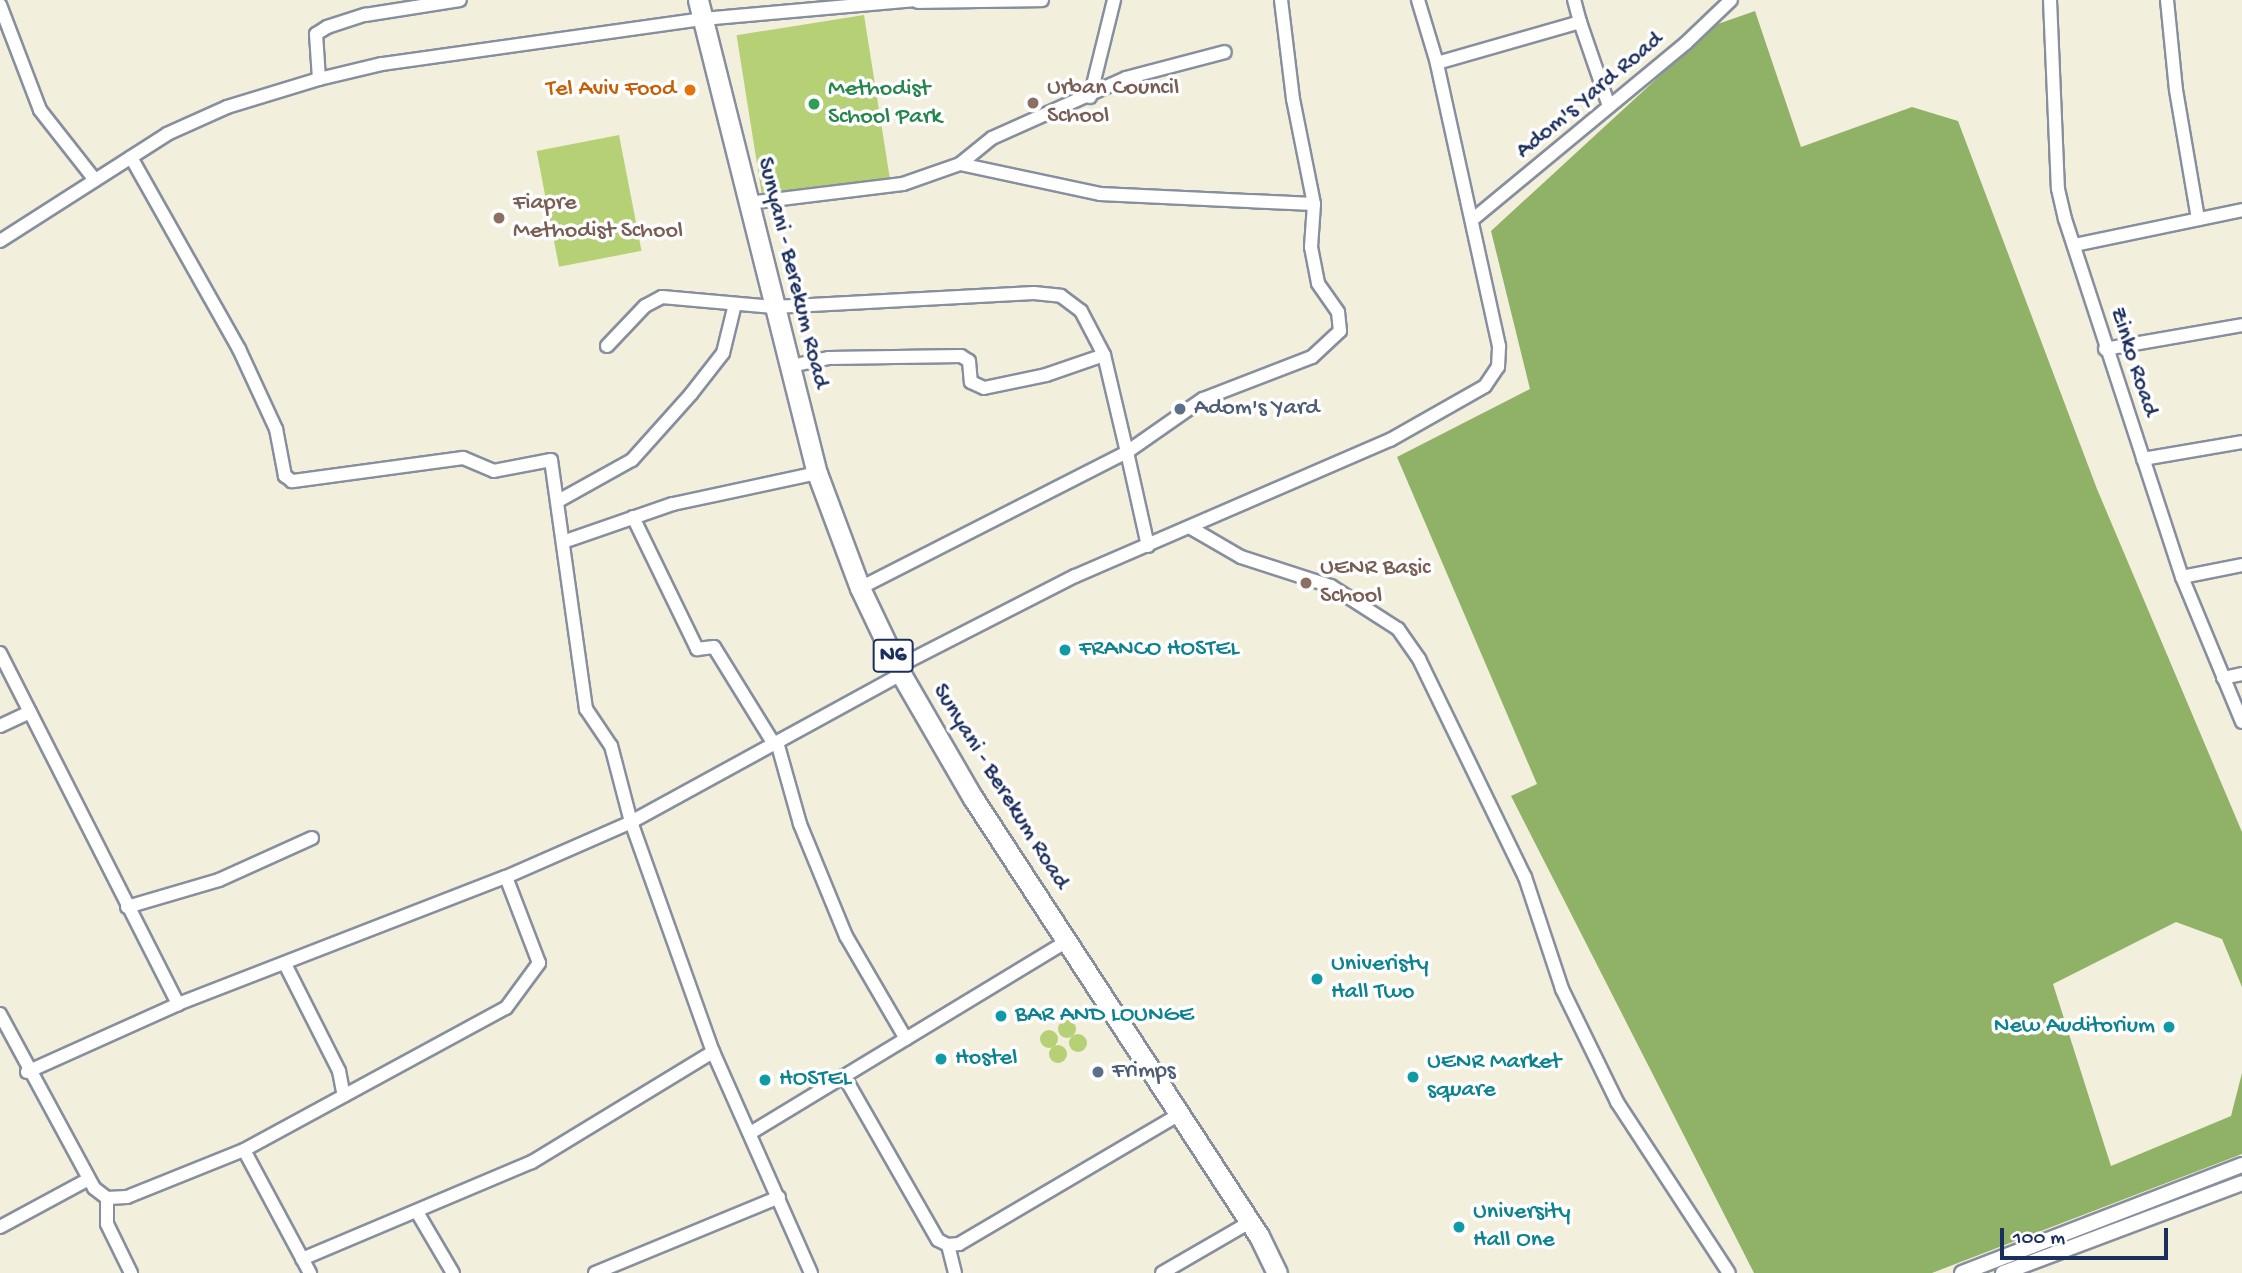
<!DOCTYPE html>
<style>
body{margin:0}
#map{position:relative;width:2242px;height:1273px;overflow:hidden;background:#f3efdd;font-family:"Gochi Hand",sans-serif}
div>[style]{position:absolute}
.green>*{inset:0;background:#b6d075;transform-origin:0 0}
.round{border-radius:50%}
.forest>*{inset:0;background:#90b266}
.roads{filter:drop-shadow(2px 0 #878f9e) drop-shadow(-2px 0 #878f9e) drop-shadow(0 2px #878f9e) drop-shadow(0 -2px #878f9e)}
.minor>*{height:12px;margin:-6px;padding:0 6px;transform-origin:6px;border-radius:6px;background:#fff}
.tertiary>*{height:14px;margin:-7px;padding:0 7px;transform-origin:7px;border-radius:7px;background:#fff}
.primary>*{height:19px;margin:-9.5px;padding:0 9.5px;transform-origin:9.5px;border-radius:9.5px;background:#fff}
.dots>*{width:19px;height:19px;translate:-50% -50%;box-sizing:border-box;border:4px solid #fff;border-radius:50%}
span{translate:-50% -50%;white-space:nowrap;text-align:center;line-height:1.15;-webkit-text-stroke:7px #fff;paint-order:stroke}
.shield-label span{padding:2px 5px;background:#fff;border:2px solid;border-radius:5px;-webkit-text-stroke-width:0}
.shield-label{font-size:23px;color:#1b2f5e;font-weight:700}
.education-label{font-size:24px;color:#785e54}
.left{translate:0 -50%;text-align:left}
.food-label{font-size:24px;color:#c56008}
.right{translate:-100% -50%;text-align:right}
.leisure-label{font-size:24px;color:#27864d}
.street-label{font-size:24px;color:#1b2f5e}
.service-label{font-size:24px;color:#4e5e75}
.culture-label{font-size:24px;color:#0d838f}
.scale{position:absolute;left:2000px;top:1228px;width:168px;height:32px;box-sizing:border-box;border:4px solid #1b2f5e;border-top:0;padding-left:9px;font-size:21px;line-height:24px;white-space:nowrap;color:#1b2f5e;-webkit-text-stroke:5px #fff;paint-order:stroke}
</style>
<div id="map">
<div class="green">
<i style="left:864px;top:15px;width:167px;height:129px;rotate:81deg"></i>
<i style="left:619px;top:135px;width:118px;height:84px;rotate:79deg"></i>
<i class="round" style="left:1058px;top:1020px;width:18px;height:18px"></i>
<i class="round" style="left:1040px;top:1030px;width:18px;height:18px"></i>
<i class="round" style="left:1069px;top:1034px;width:18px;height:18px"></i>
<i class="round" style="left:1049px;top:1045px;width:18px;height:18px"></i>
</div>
<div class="forest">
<i style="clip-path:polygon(1755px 11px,1801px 147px,1912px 107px,1958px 121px,2097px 489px,2242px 832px,2242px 987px,2222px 939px,2176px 922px,2053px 984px,2111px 1166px,2231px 1116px,2242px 1073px,2242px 1154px,1932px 1273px,1754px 1273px,1511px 796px,1537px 784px,1397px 457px,1530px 389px,1491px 231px,1715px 25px)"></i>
</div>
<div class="roads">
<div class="minor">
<i style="left:1418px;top:0;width:66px;rotate:73.2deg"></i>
<i style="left:2050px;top:0;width:189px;rotate:87.6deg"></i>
<i style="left:2058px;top:189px;width:31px;rotate:77deg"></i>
<i style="left:2065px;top:219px;width:377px;rotate:71.9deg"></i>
<i style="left:2182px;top:577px;width:157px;rotate:67.5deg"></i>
<i style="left:2167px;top:0;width:90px;rotate:84.3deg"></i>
<i style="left:2176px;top:90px;width:131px;rotate:80.3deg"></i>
<i style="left:918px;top:2px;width:124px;rotate:-0.9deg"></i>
<i style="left:0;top:5px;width:112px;rotate:69.1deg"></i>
<i style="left:40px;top:110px;width:89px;rotate:51.8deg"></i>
<i style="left:1580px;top:22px;width:89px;rotate:71deg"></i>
<i style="left:319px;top:79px;width:45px;rotate:-93.8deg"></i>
<i style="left:316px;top:34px;width:13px;rotate:-32deg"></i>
<i style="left:327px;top:27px;width:40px;rotate:-18deg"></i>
<i style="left:365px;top:15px;width:96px;rotate:-9deg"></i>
<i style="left:1090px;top:97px;width:100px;rotate:-76.1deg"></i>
<i style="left:960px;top:164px;width:143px;rotate:12.1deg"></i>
<i style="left:1100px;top:194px;width:214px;rotate:2.7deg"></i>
<i style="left:748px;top:203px;width:156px;rotate:-7deg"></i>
<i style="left:903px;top:184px;width:60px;rotate:-19.3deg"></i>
<i style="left:960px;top:164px;width:41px;rotate:-39.1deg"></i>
<i style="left:992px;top:138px;width:147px;rotate:-24.1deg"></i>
<i style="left:1126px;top:78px;width:102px;rotate:-14.7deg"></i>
<i style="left:1472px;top:220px;width:278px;rotate:-39.6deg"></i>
<i style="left:1686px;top:43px;width:62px;rotate:-43.7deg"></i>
<i style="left:0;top:241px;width:198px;rotate:-32.6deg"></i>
<i style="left:167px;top:134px;width:66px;rotate:-24.2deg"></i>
<i style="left:227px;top:107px;width:96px;rotate:-16.9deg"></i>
<i style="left:319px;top:79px;width:65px;rotate:-13.4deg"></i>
<i style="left:382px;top:64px;width:324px;rotate:-8deg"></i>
<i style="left:703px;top:19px;width:216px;rotate:-5.1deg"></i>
<i style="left:2075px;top:245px;width:171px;rotate:-11.8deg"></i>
<i style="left:607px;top:346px;width:55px;rotate:-46.5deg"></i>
<i style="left:645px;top:306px;width:19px;rotate:-28deg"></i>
<i style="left:662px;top:297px;width:112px;rotate:5.1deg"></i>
<i style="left:774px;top:307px;width:260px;rotate:-3.1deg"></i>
<i style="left:1034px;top:293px;width:27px;rotate:6deg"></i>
<i style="left:1061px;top:296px;width:25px;rotate:37deg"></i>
<i style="left:1081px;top:311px;width:50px;rotate:62.4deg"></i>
<i style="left:1104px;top:355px;width:100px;rotate:76.7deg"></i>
<i style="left:1127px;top:452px;width:300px;rotate:153deg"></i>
<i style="left:2105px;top:349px;width:139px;rotate:-9.9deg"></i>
<i style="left:791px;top:366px;width:39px;rotate:-12deg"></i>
<i style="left:829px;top:358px;width:132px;rotate:-0.9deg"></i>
<i style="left:961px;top:356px;width:9px;rotate:32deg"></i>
<i style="left:969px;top:361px;width:21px;rotate:85deg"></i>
<i style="left:971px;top:382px;width:14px;rotate:25deg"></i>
<i style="left:984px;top:388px;width:63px;rotate:-11.8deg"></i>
<i style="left:1046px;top:375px;width:61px;rotate:-19deg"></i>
<i style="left:2143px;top:459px;width:100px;rotate:-9.7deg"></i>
<i style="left:560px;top:500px;width:82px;rotate:-29.1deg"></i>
<i style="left:632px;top:460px;width:89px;rotate:-48.2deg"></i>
<i style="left:691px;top:394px;width:52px;rotate:-52deg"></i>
<i style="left:723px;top:353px;width:50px;rotate:-76.2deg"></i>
<i style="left:633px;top:517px;width:147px;rotate:64.1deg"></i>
<i style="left:697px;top:649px;width:17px;rotate:-7deg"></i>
<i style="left:714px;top:647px;width:114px;rotate:58.3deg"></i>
<i style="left:1191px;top:528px;width:58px;rotate:30.1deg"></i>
<i style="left:1241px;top:557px;width:95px;rotate:17.9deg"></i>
<i style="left:1331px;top:586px;width:80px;rotate:32.7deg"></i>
<i style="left:1398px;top:629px;width:37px;rotate:55deg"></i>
<i style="left:1419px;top:659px;width:242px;rotate:64.1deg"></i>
<i style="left:1525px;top:877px;width:118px;rotate:71.7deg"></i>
<i style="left:1562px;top:989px;width:126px;rotate:64deg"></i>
<i style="left:1617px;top:1102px;width:204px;rotate:56.8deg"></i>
<i style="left:563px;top:542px;width:116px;rotate:-19.1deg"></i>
<i style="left:673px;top:504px;width:147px;rotate:-12.1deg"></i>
<i style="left:1148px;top:546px;width:96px;rotate:-102.6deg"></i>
<i style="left:1127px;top:452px;width:93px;rotate:-34.9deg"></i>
<i style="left:1203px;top:399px;width:117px;rotate:-21.1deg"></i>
<i style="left:1312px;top:357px;width:38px;rotate:-43deg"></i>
<i style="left:1340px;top:331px;width:19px;rotate:-96deg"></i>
<i style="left:1338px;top:312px;width:35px;rotate:-125deg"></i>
<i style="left:1318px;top:283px;width:37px;rotate:-101deg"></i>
<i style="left:1311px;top:247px;width:43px;rotate:-86deg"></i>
<i style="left:1314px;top:204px;width:107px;rotate:-101.3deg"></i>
<i style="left:1293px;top:99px;width:100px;rotate:-96.9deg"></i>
<i style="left:2182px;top:577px;width:61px;rotate:-11.3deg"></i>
<i style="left:0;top:653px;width:394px;rotate:63.1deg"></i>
<i style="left:897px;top:667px;width:200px;rotate:-27.1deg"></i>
<i style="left:1075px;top:576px;width:343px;rotate:-23.4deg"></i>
<i style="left:1390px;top:440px;width:109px;rotate:-29.6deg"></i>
<i style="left:1485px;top:386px;width:23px;rotate:-56deg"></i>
<i style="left:1498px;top:367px;width:21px;rotate:-87deg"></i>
<i style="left:1499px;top:346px;width:290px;rotate:-102.4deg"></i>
<i style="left:1437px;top:63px;width:149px;rotate:-16deg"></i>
<i style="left:1580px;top:22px;width:23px;rotate:-105deg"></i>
<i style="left:2223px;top:678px;width:19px;rotate:-12deg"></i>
<i style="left:0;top:726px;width:33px;rotate:-25deg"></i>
<i style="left:777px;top:742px;width:85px;rotate:74.3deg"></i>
<i style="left:800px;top:824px;width:121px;rotate:67.7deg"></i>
<i style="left:846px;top:936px;width:119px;rotate:59.8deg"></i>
<i style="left:127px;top:907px;width:96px;rotate:-16.4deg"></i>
<i style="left:219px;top:880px;width:102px;rotate:-24.3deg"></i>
<i style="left:285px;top:964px;width:120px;rotate:63.2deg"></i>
<i style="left:339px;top:1071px;width:25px;rotate:79deg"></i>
<i style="left:0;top:1014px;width:198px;rotate:61.6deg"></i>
<i style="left:94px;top:1188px;width:16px;rotate:38deg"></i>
<i style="left:107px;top:1198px;width:20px;rotate:-3deg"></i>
<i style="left:127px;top:1197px;width:126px;rotate:-21.9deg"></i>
<i style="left:244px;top:1150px;width:140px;rotate:61.8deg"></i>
<i style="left:27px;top:1072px;width:166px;rotate:-24.2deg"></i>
<i style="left:178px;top:1004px;width:352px;rotate:-21.2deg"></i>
<i style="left:506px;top:877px;width:137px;rotate:-23.7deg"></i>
<i style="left:631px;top:822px;width:79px;rotate:-104.7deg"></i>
<i style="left:611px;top:746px;width:45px;rotate:-124deg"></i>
<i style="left:586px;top:709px;width:251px;rotate:-98deg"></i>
<i style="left:551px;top:460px;width:58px;rotate:169.1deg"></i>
<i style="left:494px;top:471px;width:34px;rotate:-157deg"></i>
<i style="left:463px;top:458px;width:173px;rotate:172.3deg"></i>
<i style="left:292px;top:481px;width:9px;rotate:-144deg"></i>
<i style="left:285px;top:476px;width:48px;rotate:-100.8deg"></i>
<i style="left:276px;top:429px;width:88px;rotate:-114.8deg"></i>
<i style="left:239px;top:349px;width:220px;rotate:-119.4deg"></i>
<i style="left:844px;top:1076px;width:189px;rotate:60.2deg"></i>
<i style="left:938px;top:1240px;width:11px;rotate:27deg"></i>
<i style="left:948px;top:1245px;width:11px;rotate:-5deg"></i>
<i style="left:959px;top:1244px;width:254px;rotate:-30.5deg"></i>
<i style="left:752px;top:1132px;width:369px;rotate:-31.2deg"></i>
<i style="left:244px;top:1150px;width:298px;rotate:-28.5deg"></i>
<i style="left:506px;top:1008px;width:56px;rotate:-53.7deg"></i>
<i style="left:539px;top:963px;width:92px;rotate:-111deg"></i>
<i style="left:107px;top:1198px;width:26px;rotate:90deg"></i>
<i style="left:107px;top:1224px;width:55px;rotate:63.9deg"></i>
<i style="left:417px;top:1212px;width:71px;rotate:59.5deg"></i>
<i style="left:0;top:1227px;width:99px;rotate:-28.4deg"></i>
<i style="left:948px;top:1245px;width:29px;rotate:76deg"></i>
<i style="left:302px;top:1259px;width:250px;rotate:-22.9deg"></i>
<i style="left:532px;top:1162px;width:212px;rotate:-31.3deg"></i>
<i style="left:595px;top:1273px;width:199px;rotate:-22.4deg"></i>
<i style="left:811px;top:1273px;width:242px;rotate:-113.9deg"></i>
<i style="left:713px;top:1052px;width:244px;rotate:-109.6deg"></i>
<i style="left:631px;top:822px;width:308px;rotate:-28.7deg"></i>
<i style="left:1162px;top:1273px;width:102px;rotate:-30.1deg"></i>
</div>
<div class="tertiary">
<i style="left:1962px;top:1273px;width:300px;rotate:-21.1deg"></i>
<i style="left:2003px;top:1273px;width:255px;rotate:-20.6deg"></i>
</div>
<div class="primary">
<i style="left:698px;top:0;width:488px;rotate:75.9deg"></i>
<i style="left:817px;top:473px;width:123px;rotate:69.5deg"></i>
<i style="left:860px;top:588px;width:95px;rotate:64.5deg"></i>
<i style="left:901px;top:674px;width:143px;rotate:59.9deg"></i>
<i style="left:973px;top:798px;width:523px;rotate:56.86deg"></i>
<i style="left:1259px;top:1236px;width:41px;rotate:64.1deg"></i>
</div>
</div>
<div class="dots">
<i style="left:690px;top:90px;background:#e8710a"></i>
<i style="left:1033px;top:103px;background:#8d6e63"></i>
<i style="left:814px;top:104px;background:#2e9e5b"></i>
<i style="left:499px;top:218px;background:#8d6e63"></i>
<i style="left:1180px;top:409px;background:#5c6f8a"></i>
<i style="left:1306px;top:583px;background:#8d6e63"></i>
<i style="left:1065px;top:650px;background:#0f9aa8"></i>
<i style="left:1317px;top:979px;background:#0f9aa8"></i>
<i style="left:1001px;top:1016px;background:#0f9aa8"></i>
<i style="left:2169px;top:1027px;background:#0f9aa8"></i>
<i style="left:941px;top:1059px;background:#0f9aa8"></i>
<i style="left:1098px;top:1072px;background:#5c6f8a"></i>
<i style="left:1413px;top:1077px;background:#0f9aa8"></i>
<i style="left:765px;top:1080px;background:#0f9aa8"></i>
<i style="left:1459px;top:1227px;background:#0f9aa8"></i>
</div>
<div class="shield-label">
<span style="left:893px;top:656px">N6</span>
</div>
<div class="education-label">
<span class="left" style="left:1047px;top:103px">Urban Council<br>School</span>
<span class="left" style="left:513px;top:218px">Fiapre<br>Methodist School</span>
<span class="left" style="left:1320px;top:583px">UENR Basic<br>School</span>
</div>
<div class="food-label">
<span class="right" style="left:676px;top:90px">Tel Aviv Food</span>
</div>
<div class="leisure-label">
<span class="left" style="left:828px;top:104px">Methodist<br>School Park</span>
</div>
<div class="street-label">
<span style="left:1590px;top:96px;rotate:-40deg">Adom's Yard Road</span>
<span style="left:792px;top:273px;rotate:76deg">Sunyani - Berekum Road</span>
<span style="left:2133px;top:362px;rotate:72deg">Zinko Road</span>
<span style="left:1000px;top:787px;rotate:58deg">Sunyani - Berekum Road</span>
</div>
<div class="service-label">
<span class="left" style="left:1194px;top:409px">Adom's Yard</span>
<span class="left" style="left:1112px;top:1072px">Frimps</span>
</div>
<div class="culture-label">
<span class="left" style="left:1079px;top:650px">FRANCO HOSTEL</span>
<span class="left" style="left:1331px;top:979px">Univeristy<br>Hall Two</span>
<span class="left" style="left:1015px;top:1016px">BAR AND LOUNGE</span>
<span class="right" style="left:2155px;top:1027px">New Auditorium</span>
<span class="left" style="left:955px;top:1059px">Hostel</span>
<span class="left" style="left:1427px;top:1077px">UENR Market<br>square</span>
<span class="left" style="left:779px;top:1080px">HOSTEL</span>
<span class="left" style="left:1473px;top:1227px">University<br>Hall One</span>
</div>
<div class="scale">100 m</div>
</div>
